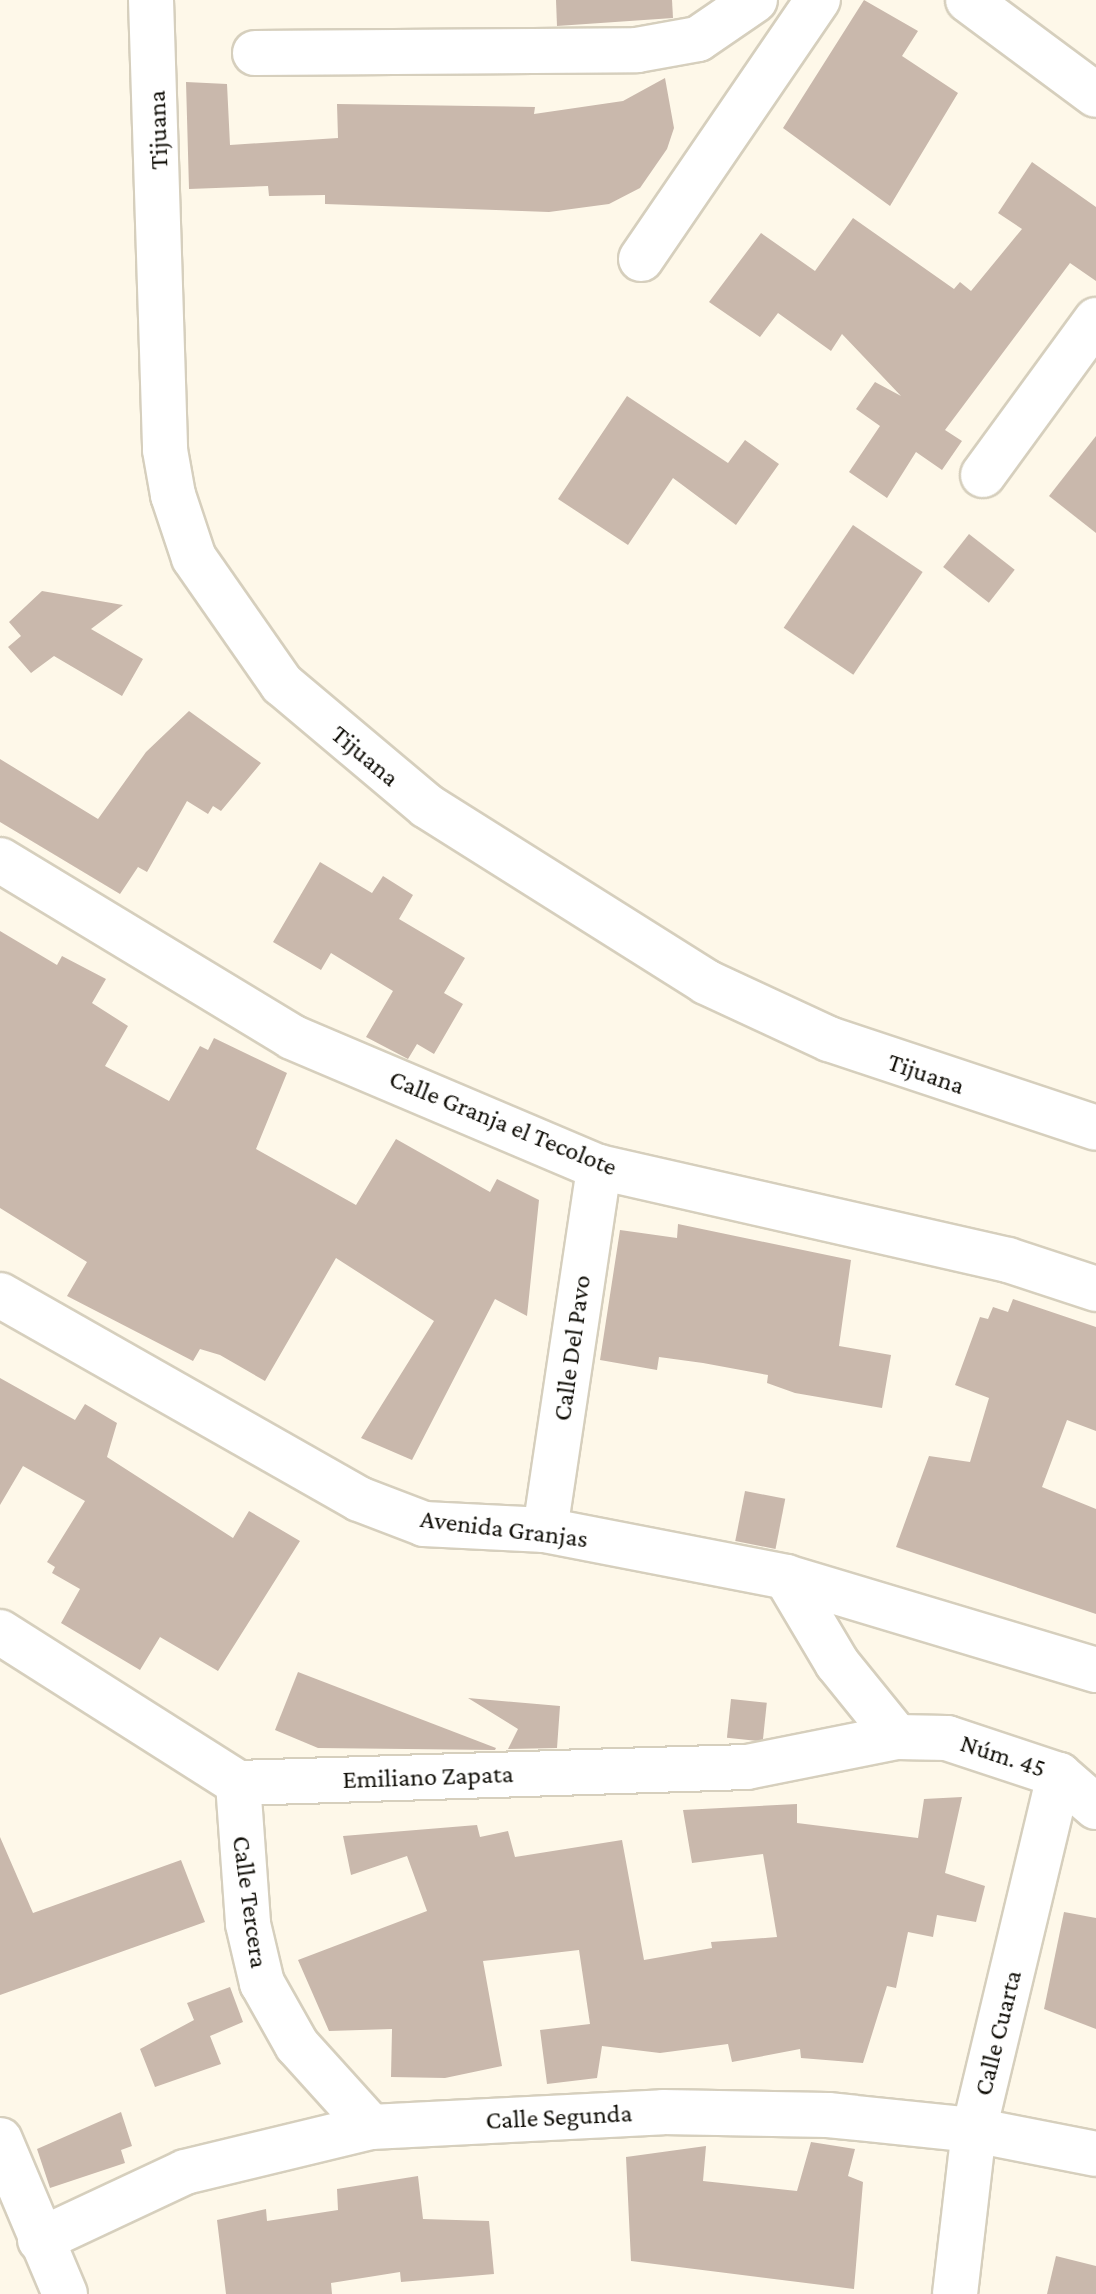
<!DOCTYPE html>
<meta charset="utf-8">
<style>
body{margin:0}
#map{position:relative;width:1096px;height:2294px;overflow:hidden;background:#fef8e9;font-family:"Crimson Pro",serif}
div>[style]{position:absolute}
.building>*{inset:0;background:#c9b8ac;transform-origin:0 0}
.roads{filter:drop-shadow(2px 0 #d6cfbd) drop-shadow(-2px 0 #d6cfbd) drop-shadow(0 2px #d6cfbd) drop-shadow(0 -2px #d6cfbd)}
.minor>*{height:44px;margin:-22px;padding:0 22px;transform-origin:22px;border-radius:22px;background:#fff}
span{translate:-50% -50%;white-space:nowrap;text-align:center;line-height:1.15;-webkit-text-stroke:6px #fff;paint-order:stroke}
.street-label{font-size:26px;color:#110f08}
</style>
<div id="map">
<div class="building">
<i style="clip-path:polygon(556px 0,672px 0,673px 18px,557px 26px)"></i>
<i style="clip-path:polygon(864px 0,918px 31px,902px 56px,958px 93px,890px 206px,783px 128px)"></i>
<i style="clip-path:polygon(665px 78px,674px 128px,667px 149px,640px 188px,609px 204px,549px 212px,325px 204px,325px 195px,269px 196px,268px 186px,189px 189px,186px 82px,227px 84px,230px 145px,338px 138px,337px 104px,535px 107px,534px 114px,623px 101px)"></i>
<i style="clip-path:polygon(1032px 162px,1096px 207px,1096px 281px,1070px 263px,945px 430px,962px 441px,942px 470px,916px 452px,887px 498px,849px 472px,880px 426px,856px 409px,875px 382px,901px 396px,842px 334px,831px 351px,778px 313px,760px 337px,709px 302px,761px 233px,815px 271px,853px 218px,954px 289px,960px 282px,971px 291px,1022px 229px,998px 213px)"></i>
<i style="clip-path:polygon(627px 396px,728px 463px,745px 440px,779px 464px,736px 525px,673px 478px,628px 545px,558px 499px)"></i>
<i style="clip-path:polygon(1096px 436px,1096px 533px,1049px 496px)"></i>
<i style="left:853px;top:525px;width:84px;height:124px;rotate:34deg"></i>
<i style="left:969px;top:534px;width:58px;height:42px;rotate:38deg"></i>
<i style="clip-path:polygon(42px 591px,123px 605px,91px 629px,143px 659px,122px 696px,54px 656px,31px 673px,8px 647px,21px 636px,9px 622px)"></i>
<i style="clip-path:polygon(189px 711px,261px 763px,221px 811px,213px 806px,208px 814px,187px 801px,147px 872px,138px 867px,120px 894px,0 822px,0 759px,98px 819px,146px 752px)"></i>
<i style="clip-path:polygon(320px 862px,372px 893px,383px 876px,413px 895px,399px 919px,465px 958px,444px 993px,463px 1004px,434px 1054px,417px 1044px,408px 1059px,366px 1037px,393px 991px,331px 953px,321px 970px,273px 942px)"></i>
<i style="clip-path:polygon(0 931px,57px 965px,62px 956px,106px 979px,92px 1003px,128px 1026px,105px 1066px,169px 1101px,200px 1046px,208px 1050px,214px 1038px,287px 1073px,256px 1149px,356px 1205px,396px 1139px,490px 1192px,497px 1179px,539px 1200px,527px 1316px,495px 1299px,412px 1460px,361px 1438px,434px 1321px,336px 1258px,265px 1381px,220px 1355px,200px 1349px,193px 1361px,67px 1296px,87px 1262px,0 1208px)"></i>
<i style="clip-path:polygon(678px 1224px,851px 1260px,839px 1346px,891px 1355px,882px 1408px,795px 1393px,767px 1383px,768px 1375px,703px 1363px,659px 1357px,657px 1370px,600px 1360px,620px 1230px,677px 1238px)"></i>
<i style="clip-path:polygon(1013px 1299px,1096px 1327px,1096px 1431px,1067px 1420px,1042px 1487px,1096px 1509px,1096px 1614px,896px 1547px,929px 1456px,970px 1462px,989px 1398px,955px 1385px,980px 1317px,988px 1319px,993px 1307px,1008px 1312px)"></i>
<i style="clip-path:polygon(0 1378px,75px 1420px,85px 1404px,117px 1423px,107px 1457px,233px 1538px,249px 1511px,300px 1541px,218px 1671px,160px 1637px,140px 1670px,61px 1623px,80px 1589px,52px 1573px,55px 1567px,47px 1562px,85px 1501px,23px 1466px,0 1505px)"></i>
<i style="left:745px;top:1491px;width:41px;height:51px;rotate:11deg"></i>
<i style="clip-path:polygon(298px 1672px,496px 1748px,495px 1750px,318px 1748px,275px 1730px)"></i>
<i style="clip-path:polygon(468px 1698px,560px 1706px,557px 1748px,508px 1749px,518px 1729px)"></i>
<i style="left:731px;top:1699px;width:36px;height:39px;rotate:6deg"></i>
<i style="clip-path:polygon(962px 1797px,945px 1873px,985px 1886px,976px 1922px,937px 1915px,933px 1937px,908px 1932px,896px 1988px,887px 1986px,863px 2063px,801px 2058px,800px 2049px,732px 2062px,728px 2044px,660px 2053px,602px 2046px,597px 2078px,547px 2084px,540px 2030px,590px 2024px,579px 1950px,483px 1961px,502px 2066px,445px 2078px,391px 2077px,392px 2029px,329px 2031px,298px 1960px,427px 1911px,407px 1856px,351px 1875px,343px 1836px,477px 1825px,480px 1837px,508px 1831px,515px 1857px,622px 1840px,644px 1960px,712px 1948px,711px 1942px,777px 1937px,763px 1854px,692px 1863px,683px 1810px,797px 1804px,797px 1823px,918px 1838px,924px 1799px)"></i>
<i style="clip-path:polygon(0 1837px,33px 1913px,181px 1860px,205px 1922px,0 1995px)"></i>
<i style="clip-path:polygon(1064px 1912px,1096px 1918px,1096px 2029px,1044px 2009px)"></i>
<i style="clip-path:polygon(230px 1987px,243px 2022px,210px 2036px,221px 2064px,155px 2087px,140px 2049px,194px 2020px,187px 2003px)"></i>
<i style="clip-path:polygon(121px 2112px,132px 2146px,121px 2150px,125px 2163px,50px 2188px,37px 2149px)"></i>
<i style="clip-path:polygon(811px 2142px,855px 2149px,848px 2176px,863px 2182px,854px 2289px,631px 2261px,626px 2157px,706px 2146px,703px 2181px,797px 2191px)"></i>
<i style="clip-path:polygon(418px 2176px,423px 2219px,489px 2221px,494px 2274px,401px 2282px,400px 2272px,331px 2283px,332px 2294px,226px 2294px,217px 2220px,266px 2209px,267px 2221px,338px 2210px,337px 2189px)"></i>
<i style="clip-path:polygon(1056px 2256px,1096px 2266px,1096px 2294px,1047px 2294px)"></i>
</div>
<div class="roads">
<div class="minor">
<i style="left:151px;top:0;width:450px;rotate:88.2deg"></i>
<i style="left:165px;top:450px;width:46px;rotate:79.9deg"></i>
<i style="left:173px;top:495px;width:66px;rotate:71.6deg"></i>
<i style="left:194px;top:558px;width:154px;rotate:55.1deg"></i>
<i style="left:282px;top:684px;width:189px;rotate:40.1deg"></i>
<i style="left:427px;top:806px;width:330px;rotate:32.2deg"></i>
<i style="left:706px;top:982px;width:136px;rotate:24.9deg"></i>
<i style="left:829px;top:1039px;width:281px;rotate:18.4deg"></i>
<i style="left:968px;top:0;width:159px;rotate:36.6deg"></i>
<i style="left:255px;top:53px;width:382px;rotate:-0.4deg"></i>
<i style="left:637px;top:50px;width:62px;rotate:-10.2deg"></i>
<i style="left:698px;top:39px;width:69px;rotate:-34.4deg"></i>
<i style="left:641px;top:259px;width:314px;rotate:-55.7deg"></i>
<i style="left:983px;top:475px;width:192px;rotate:-53.9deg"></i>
<i style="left:0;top:860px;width:341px;rotate:31.2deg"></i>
<i style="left:292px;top:1037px;width:333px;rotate:23deg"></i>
<i style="left:599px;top:1167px;width:419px;rotate:12.8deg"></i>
<i style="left:1008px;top:1260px;width:93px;rotate:18.2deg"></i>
<i style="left:0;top:1295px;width:413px;rotate:29.6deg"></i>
<i style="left:359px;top:1499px;width:70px;rotate:21deg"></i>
<i style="left:424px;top:1524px;width:121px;rotate:2.8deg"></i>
<i style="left:545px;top:1530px;width:246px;rotate:11deg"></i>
<i style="left:786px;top:1577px;width:324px;rotate:16.7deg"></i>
<i style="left:545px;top:1530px;width:367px;rotate:-81.5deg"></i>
<i style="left:786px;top:1577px;width:100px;rotate:59.3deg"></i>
<i style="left:837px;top:1663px;width:95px;rotate:51deg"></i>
<i style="left:0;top:1632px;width:282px;rotate:32.4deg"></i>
<i style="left:238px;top:1783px;width:509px;rotate:-1.8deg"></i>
<i style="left:747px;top:1767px;width:153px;rotate:-11.3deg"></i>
<i style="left:897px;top:1737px;width:50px;rotate:1.1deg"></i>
<i style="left:947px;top:1738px;width:118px;rotate:18.3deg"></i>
<i style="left:1059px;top:1775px;width:49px;rotate:40.9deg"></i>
<i style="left:238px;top:1783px;width:141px;rotate:85.9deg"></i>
<i style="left:248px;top:1924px;width:61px;rotate:76.7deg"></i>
<i style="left:262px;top:1983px;width:71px;rotate:60.6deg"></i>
<i style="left:297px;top:2045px;width:110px;rotate:47.9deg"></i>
<i style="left:0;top:2140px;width:167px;rotate:67.1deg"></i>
<i style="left:40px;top:2240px;width:160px;rotate:-25.1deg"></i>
<i style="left:185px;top:2172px;width:191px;rotate:-13.6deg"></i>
<i style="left:371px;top:2127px;width:292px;rotate:-2.9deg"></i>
<i style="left:663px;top:2112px;width:165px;rotate:1deg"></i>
<i style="left:828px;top:2115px;width:147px;rotate:5.9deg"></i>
<i style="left:974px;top:2130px;width:124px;rotate:11.1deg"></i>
<i style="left:955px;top:2294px;width:165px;rotate:-83.4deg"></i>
<i style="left:974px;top:2130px;width:365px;rotate:-76.5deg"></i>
</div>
</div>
<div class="street-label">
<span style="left:158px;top:130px;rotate:-92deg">Tijuana</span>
<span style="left:365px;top:756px;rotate:40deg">Tijuana</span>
<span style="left:926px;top:1074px;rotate:19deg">Tijuana</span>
<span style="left:503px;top:1123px;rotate:22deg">Calle Granja el Tecolote</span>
<span style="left:572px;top:1348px;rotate:-82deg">Calle Del Pavo</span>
<span style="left:504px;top:1529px;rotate:7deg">Avenida Granjas</span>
<span style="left:1003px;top:1756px;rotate:18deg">Núm. 45</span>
<span style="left:428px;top:1777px;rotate:-2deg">Emiliano Zapata</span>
<span style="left:250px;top:1902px;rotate:82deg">Calle Tercera</span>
<span style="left:998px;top:2033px;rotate:-76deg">Calle Cuarta</span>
<span style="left:559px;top:2117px;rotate:-3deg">Calle Segunda</span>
</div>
</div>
